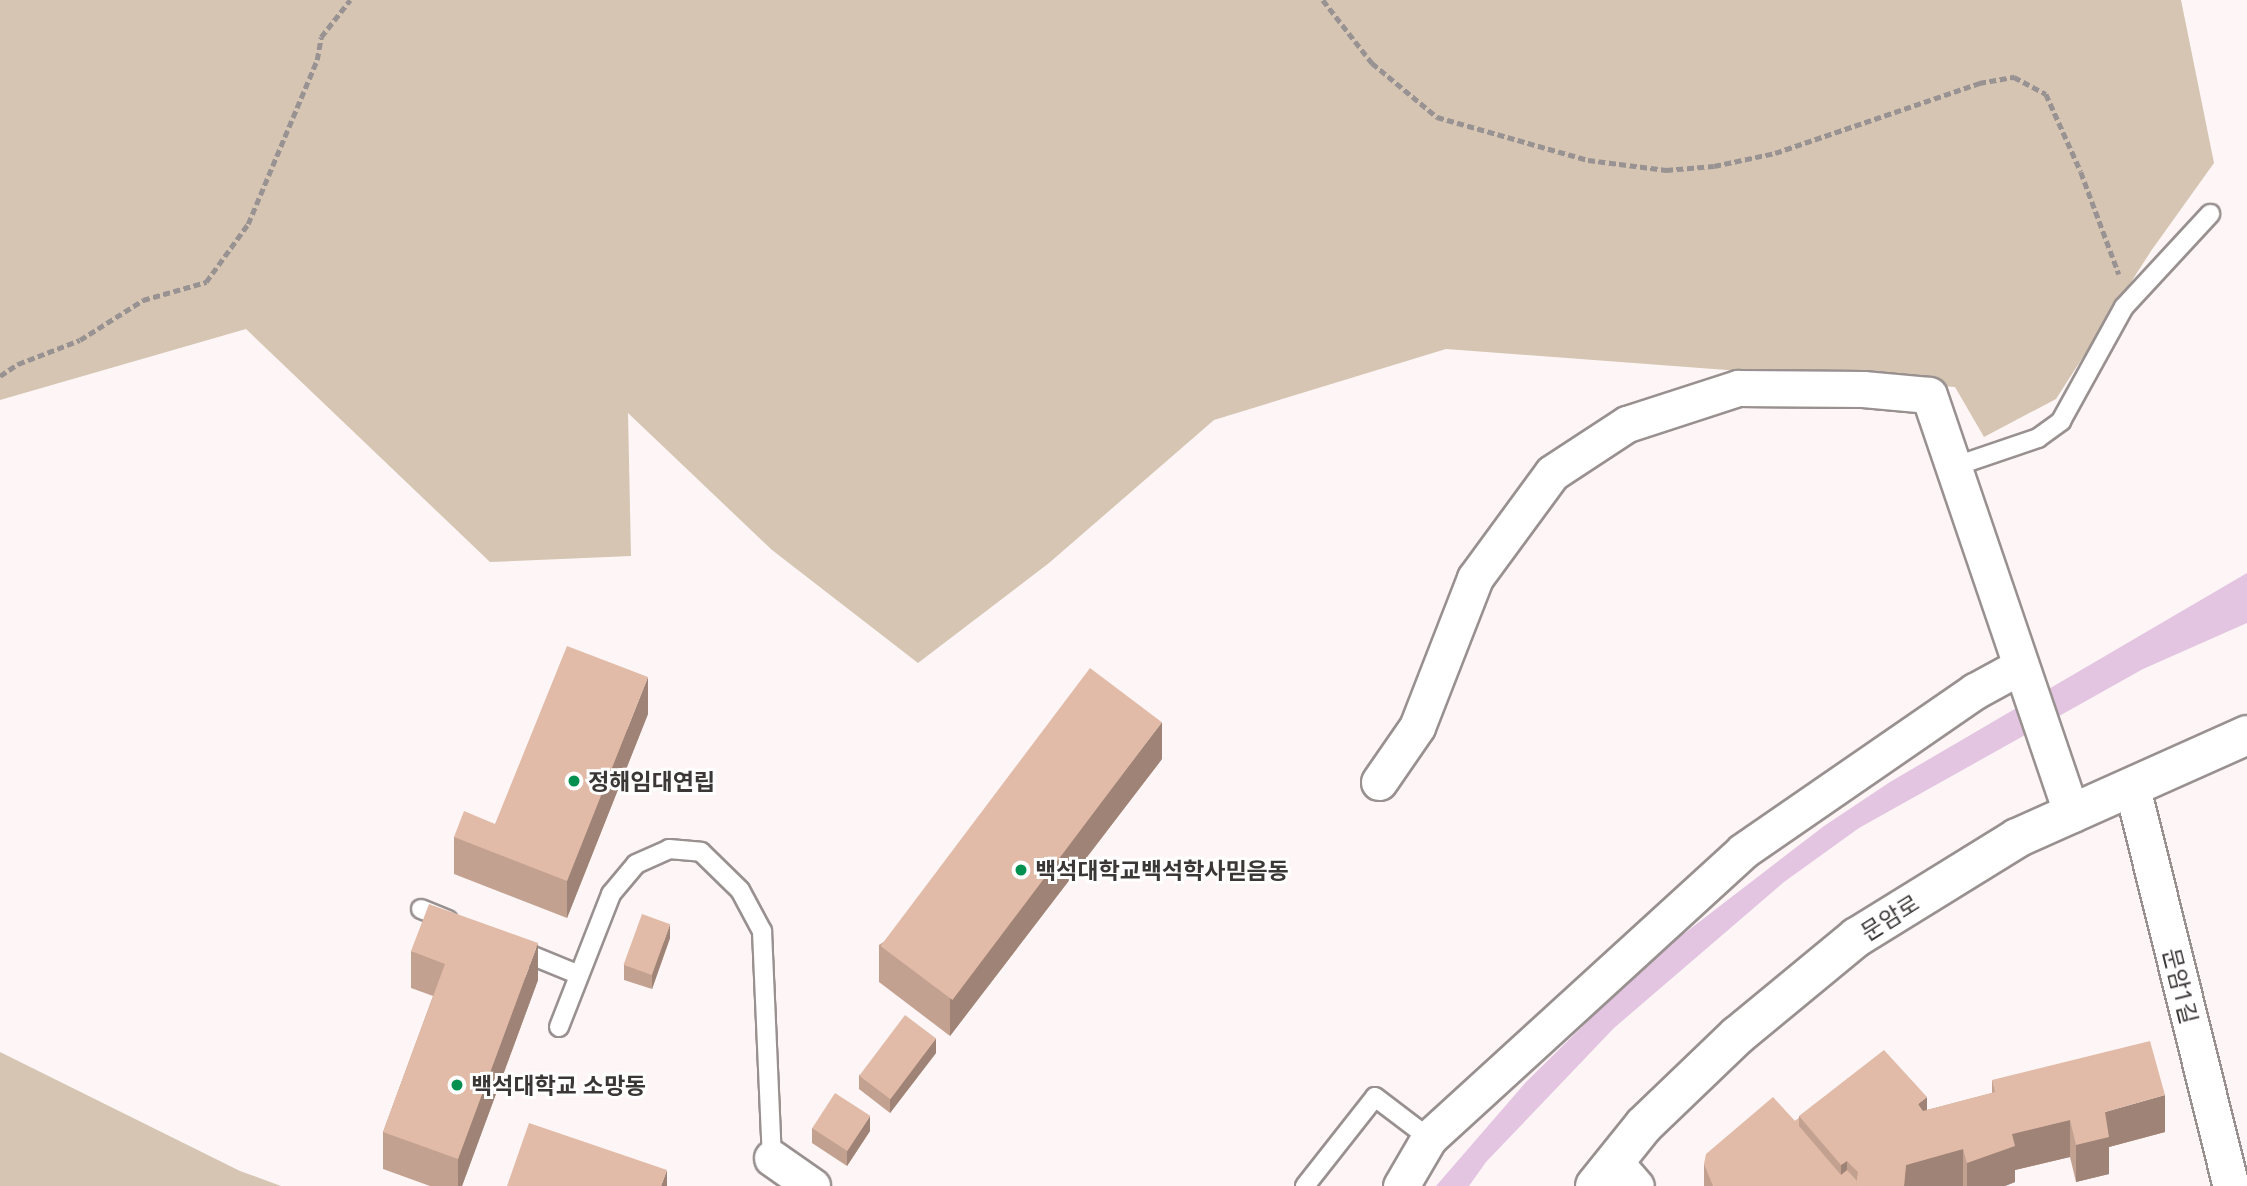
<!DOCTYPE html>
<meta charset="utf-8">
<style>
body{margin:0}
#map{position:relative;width:2247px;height:1186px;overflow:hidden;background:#fef6f6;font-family:"Noto Sans","Noto Sans KR",sans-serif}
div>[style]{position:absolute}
.green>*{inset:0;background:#d5c5b2}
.water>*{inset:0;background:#e3c5e1}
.path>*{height:4.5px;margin-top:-2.25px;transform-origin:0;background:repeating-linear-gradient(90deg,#989292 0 7px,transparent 0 10.5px)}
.roads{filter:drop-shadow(2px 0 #999190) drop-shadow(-2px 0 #999190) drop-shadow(0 2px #999190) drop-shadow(0 -2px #999190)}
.service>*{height:18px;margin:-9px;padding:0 9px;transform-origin:9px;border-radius:9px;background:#fff}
.minor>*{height:35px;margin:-17.5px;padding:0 17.5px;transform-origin:17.5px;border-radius:17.5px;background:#fff}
.tertiary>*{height:38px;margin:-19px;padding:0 19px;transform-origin:19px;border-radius:19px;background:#fff}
.wall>*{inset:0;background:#c2a190}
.shaded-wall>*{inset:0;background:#9e8376}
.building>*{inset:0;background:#e1bba8;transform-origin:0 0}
.dots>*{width:19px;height:19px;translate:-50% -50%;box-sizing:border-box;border:4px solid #fff;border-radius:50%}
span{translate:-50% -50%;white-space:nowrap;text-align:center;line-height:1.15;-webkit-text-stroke:6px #fff;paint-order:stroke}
.poi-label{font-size:23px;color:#3b3737;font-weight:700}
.left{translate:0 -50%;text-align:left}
.street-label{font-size:23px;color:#3b3737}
</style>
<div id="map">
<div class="green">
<i style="clip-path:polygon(0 0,2181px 0,2214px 163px,2151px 251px,2056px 399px,1984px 437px,1955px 387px,1446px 349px,1214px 420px,1049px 563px,918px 663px,772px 550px,628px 413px,631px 556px,490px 562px,246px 329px,0 400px)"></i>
<i style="clip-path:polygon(0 1052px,240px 1171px,281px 1186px,0 1186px)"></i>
</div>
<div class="water">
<i style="clip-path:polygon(2247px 573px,2247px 623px,2143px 669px,1859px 828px,1784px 882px,1614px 1028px,1486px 1162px,1469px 1186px,1436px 1186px,1526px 1082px,1651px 959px,1824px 826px,1890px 782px)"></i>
</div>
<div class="path">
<i style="left:1323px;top:0;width:80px;rotate:52.1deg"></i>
<i style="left:1372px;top:63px;width:85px;rotate:39.7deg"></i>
<i style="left:1437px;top:117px;width:157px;rotate:15.9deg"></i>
<i style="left:1588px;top:160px;width:79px;rotate:7.3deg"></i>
<i style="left:1666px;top:170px;width:48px;rotate:-4.8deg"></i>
<i style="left:1714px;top:166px;width:62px;rotate:-12deg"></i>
<i style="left:1775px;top:153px;width:216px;rotate:-18.9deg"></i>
<i style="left:1979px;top:83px;width:36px;rotate:-10deg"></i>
<i style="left:2014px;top:77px;width:36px;rotate:28deg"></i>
<i style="left:2046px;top:94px;width:85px;rotate:65.8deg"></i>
<i style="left:2081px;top:172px;width:109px;rotate:69.6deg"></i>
<i style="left:0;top:376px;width:22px;rotate:-34deg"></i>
<i style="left:18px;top:364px;width:66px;rotate:-21.2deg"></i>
<i style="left:80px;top:340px;width:75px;rotate:-32.4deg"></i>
<i style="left:143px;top:300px;width:66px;rotate:-15.9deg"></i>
<i style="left:206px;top:282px;width:72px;rotate:-54.1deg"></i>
<i style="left:248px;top:224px;width:178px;rotate:-67.2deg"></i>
<i style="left:317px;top:60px;width:23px;rotate:-80deg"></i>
<i style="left:321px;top:37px;width:47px;rotate:-51.9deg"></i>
</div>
<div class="roads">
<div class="service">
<i style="left:1953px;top:467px;width:90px;rotate:-18.8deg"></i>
<i style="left:2038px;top:438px;width:29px;rotate:-36deg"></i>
<i style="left:2061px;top:421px;width:130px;rotate:-61.1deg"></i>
<i style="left:2124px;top:307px;width:127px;rotate:-47.2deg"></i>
<i style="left:421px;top:909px;width:29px;rotate:22deg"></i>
<i style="left:516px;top:949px;width:66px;rotate:22.3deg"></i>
<i style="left:559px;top:1027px;width:143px;rotate:-68.6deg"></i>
<i style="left:611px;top:894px;width:39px;rotate:-50deg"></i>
<i style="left:636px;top:864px;width:36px;rotate:-24deg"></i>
<i style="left:669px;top:849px;width:32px;rotate:5deg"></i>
<i style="left:701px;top:852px;width:54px;rotate:44.3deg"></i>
<i style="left:740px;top:890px;width:47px;rotate:61.8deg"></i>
<i style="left:762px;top:931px;width:227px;rotate:87.5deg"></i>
<i style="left:1305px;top:1186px;width:113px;rotate:-51.8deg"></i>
<i style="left:1375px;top:1097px;width:68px;rotate:37.2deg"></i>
</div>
<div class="minor">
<i style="left:1379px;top:782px;width:67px;rotate:-55.4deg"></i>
<i style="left:1417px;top:727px;width:160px;rotate:-68.7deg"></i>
<i style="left:1475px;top:578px;width:130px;rotate:-53.7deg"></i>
<i style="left:1552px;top:473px;width:90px;rotate:-33.2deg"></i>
<i style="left:1627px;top:424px;width:117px;rotate:-18deg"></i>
<i style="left:1738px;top:388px;width:125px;rotate:0.5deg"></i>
<i style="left:1863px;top:389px;width:66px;rotate:5.2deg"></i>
<i style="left:1929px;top:395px;width:443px;rotate:71.2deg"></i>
<i style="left:2132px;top:787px;width:411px;rotate:76.1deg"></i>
<i style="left:772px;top:1158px;width:49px;rotate:35deg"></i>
<i style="left:1614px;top:1161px;width:33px;rotate:49deg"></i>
<i style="left:1401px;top:1186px;width:56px;rotate:-59.7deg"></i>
<i style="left:1429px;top:1138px;width:425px;rotate:-42.4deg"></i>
<i style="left:1743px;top:851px;width:282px;rotate:-34.6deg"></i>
<i style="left:1975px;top:691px;width:50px;rotate:-28.6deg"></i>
</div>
<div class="tertiary">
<i style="left:1595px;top:1186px;width:78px;rotate:-51.2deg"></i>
<i style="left:1644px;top:1125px;width:130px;rotate:-43.8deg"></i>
<i style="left:1738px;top:1035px;width:154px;rotate:-39.5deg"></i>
<i style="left:1857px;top:937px;width:188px;rotate:-31.7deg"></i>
<i style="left:2017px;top:838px;width:252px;rotate:-24.1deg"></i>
</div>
</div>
<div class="wall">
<i style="clip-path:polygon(648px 714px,567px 918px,454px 874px,454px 837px,495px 824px)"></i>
<i style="clip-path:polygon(1162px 759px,950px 1036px,879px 982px,879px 945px)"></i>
<i style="clip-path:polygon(670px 938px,652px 989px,624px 980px,624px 965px)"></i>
<i style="clip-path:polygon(411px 951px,538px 980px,462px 1186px,430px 1186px,383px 1169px,383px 1132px,433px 996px,411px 988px)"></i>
<i style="clip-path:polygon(936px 1053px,890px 1113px,859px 1089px,859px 1075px)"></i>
<i style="clip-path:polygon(1992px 1080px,2165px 1132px,2109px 1147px,2109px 1174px,2076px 1182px,2070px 1157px,2015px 1170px,2015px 1182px,2005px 1186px,1704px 1186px,1704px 1164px,1795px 1121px,1799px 1118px,1799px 1116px,1927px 1110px,1992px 1093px)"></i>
<i style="clip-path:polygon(812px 1128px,870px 1131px,847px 1166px,812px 1143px)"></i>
</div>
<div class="shaded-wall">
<i style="clip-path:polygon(648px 677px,648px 714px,567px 918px,567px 881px)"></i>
<i style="clip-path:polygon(1162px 722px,1162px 759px,950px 1036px,950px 999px)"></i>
<i style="clip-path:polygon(670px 924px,670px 938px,652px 989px,652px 975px)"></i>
<i style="clip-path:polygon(538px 943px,538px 980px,462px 1186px,458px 1186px,458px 1159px)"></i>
<i style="clip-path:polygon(936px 1038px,936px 1053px,890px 1113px,890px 1098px)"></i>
<i style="clip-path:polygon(2165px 1095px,2165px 1132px,2109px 1147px,2109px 1174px,2076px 1182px,2076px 1145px,2105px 1112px)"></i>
<i style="clip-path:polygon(1927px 1097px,1927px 1134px,1918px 1104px)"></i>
<i style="clip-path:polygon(870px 1116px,870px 1131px,847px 1166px,847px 1151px)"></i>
<i style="clip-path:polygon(2070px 1120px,2070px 1157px,2015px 1170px,2015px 1182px,2005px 1186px,1967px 1186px,1967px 1163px,2012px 1134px)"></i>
<i style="clip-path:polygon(1963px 1149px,1963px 1186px,1904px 1186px,1906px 1165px)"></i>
<i style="clip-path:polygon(1847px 1161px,1847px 1186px,1841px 1186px,1841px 1165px)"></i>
<i style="clip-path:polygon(667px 1170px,667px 1186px,661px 1186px)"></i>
</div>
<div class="building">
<i style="clip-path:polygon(567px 646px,648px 677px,567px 881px,454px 837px,464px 811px,495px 824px)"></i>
<i style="left:1090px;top:668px;width:90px;height:348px;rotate:37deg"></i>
<i style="clip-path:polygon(429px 904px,538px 943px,458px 1159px,383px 1132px,445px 964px,411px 951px)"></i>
<i style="left:642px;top:914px;width:30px;height:54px;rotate:20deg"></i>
<i style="left:905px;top:1015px;width:39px;height:76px;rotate:37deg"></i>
<i style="clip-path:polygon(2150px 1041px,2165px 1095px,2105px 1112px,2109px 1137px,2076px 1145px,2070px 1120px,2012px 1134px,2015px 1146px,1967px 1163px,1963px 1149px,1906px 1165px,1904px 1186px,1856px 1186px,1858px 1172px,1847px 1161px,1841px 1165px,1799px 1116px,1884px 1050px,1927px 1097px,1918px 1104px,1923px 1111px,1995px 1092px,1992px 1080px)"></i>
<i style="left:835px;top:1093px;width:42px;height:42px;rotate:33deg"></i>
<i style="clip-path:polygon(1773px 1097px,1795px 1121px,1799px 1118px,1799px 1126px,1841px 1175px,1847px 1170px,1857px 1181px,1856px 1186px,1713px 1186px,1704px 1164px,1706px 1154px)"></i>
<i style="clip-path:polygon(529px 1123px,667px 1170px,661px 1186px,507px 1186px)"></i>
</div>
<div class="dots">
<i style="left:574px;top:781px;background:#01904f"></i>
<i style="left:1021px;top:870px;background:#01904f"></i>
<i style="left:457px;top:1085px;background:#01904f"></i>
</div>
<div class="poi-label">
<span class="left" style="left:588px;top:781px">정해임대연립</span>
<span class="left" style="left:1035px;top:870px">백석대학교백석학사믿음동</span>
<span class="left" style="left:471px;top:1085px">백석대학교 소망동</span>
</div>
<div class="street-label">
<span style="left:1890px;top:917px;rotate:-32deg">문암로</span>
<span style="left:2181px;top:986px;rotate:76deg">문암1길</span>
</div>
</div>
